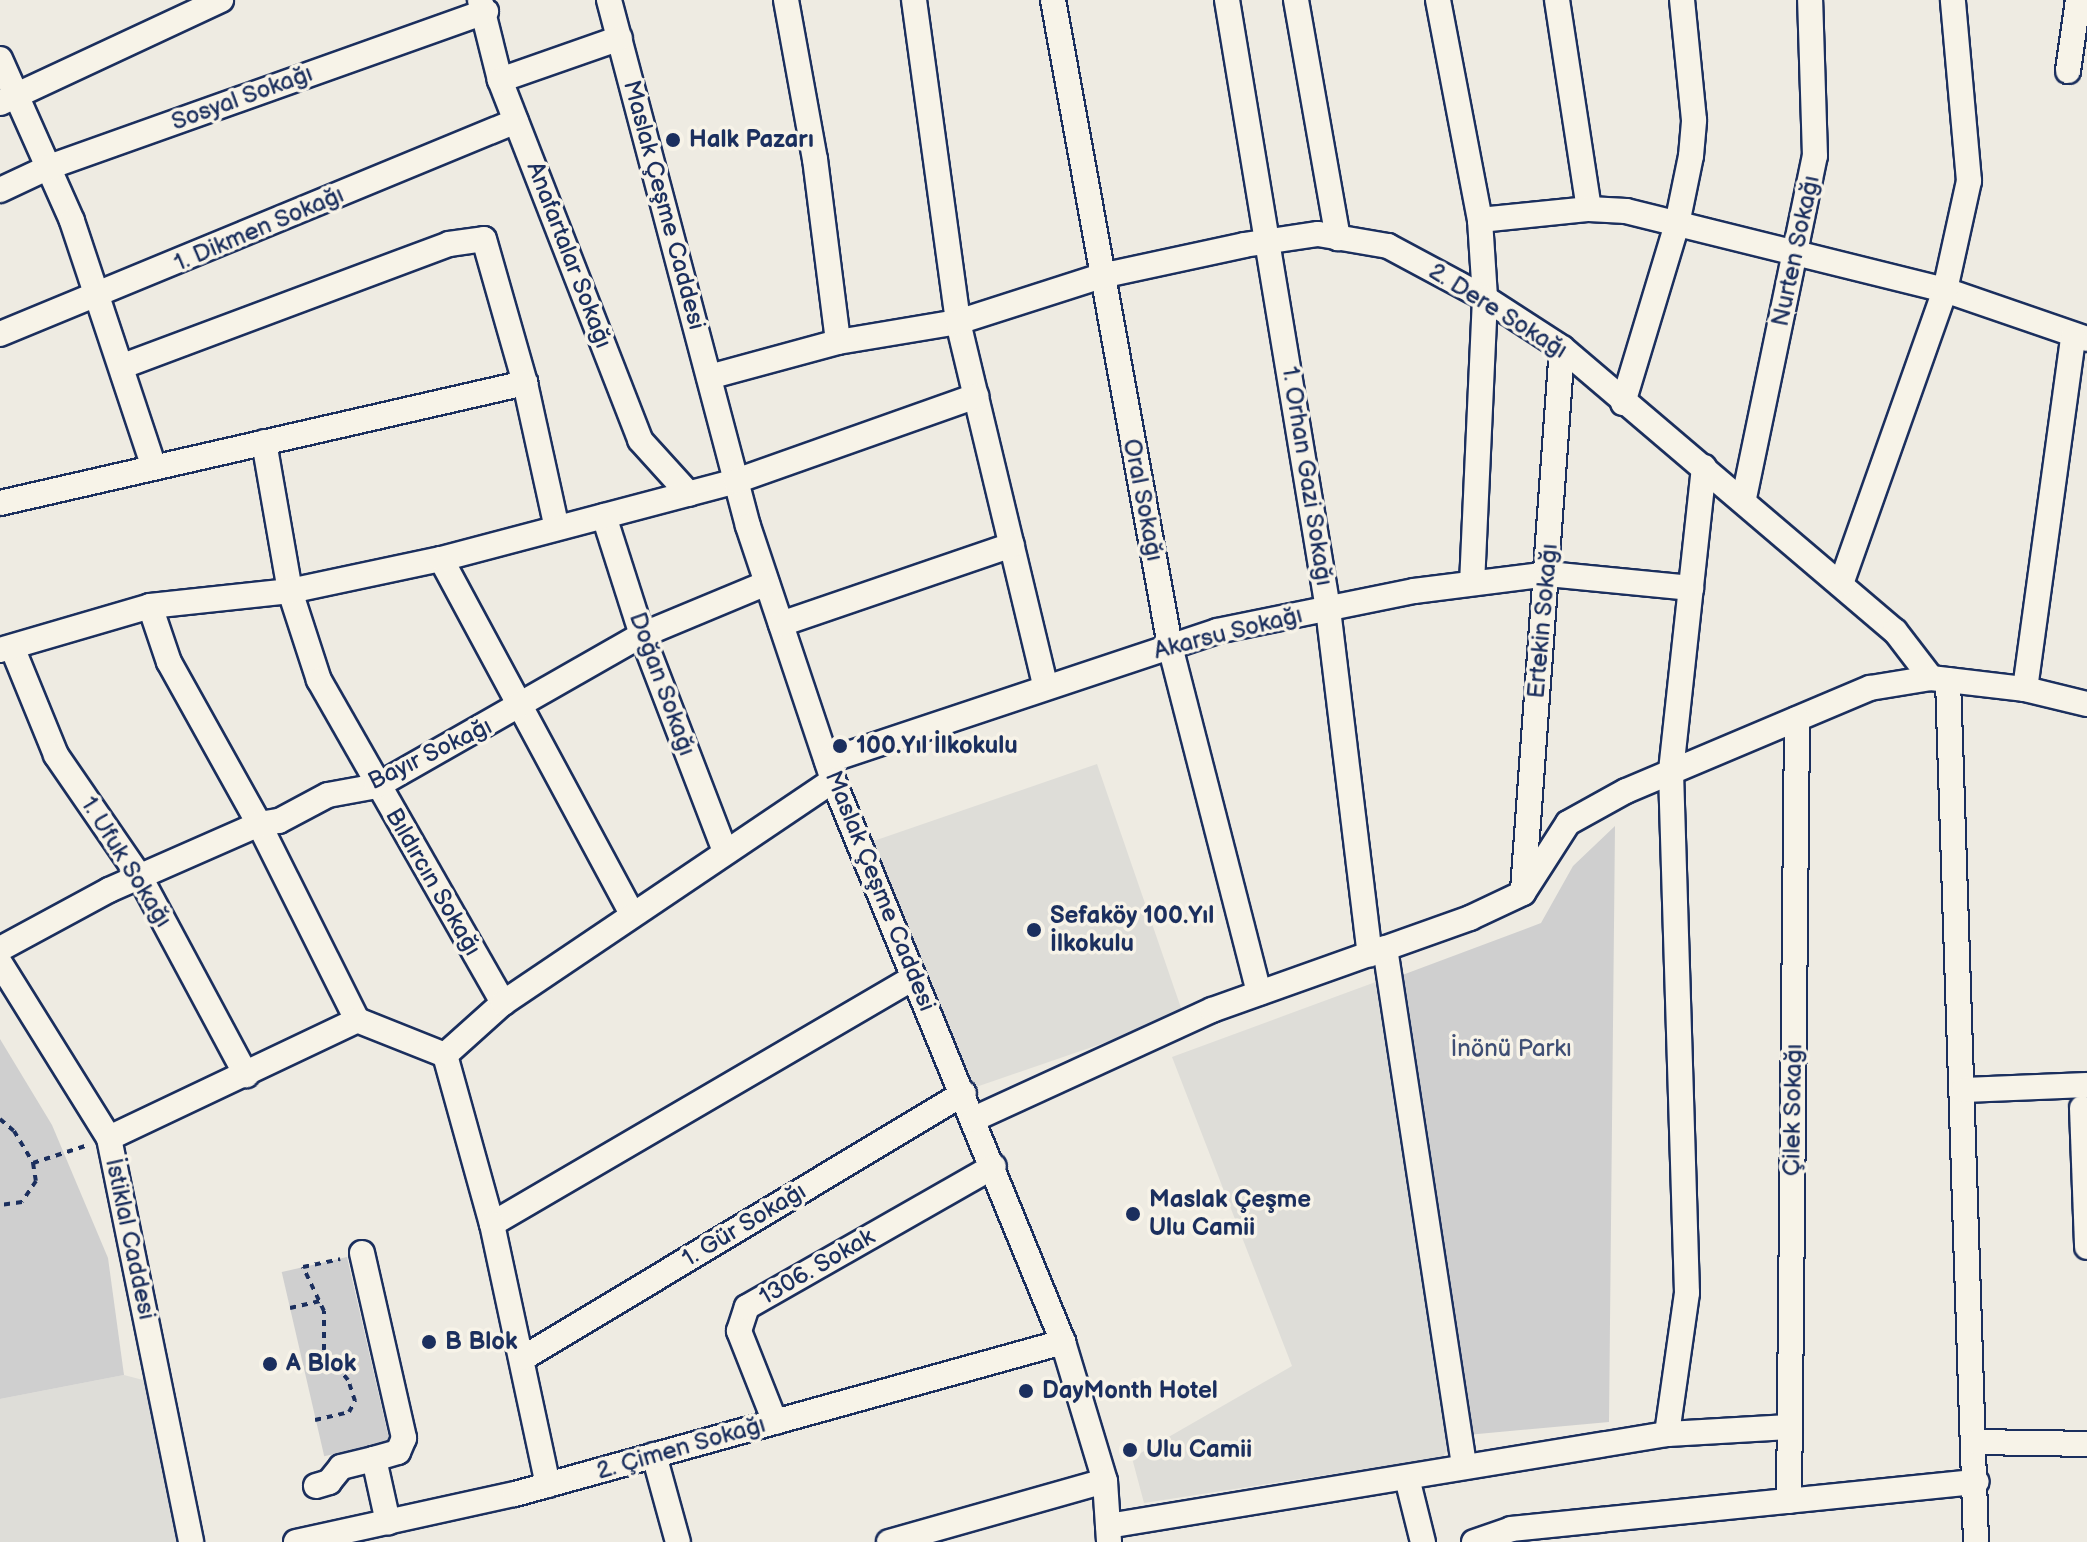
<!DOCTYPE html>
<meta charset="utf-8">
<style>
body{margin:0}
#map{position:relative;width:2087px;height:1542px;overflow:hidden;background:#eeebe2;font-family:"Balsamiq Sans",sans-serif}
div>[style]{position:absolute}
.built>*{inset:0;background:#deddd8;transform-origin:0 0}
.green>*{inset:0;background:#cfcfcf;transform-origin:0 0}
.path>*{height:4px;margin-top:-2px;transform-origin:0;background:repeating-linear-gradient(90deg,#1b2f5e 0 6px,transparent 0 12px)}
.roads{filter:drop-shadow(2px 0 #1b2f5e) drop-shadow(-2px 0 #1b2f5e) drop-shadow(0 2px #1b2f5e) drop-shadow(0 -2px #1b2f5e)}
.minor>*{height:24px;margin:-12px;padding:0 12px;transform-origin:12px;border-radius:12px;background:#f7f3e8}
.dots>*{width:22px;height:22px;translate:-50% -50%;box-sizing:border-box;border:4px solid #f7f3e8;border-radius:50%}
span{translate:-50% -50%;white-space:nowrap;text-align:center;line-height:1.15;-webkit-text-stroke:7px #f7f3e8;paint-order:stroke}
.street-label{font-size:24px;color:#1b2f5e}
.poi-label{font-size:24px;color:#1b2f5e;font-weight:700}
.left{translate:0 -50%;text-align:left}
.park-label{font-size:24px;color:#3f4f75}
</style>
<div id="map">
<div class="built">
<i style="left:1097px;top:764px;width:266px;height:237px;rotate:71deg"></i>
<i style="clip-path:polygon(1381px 980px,1452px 1441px,1443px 1457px,1144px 1503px,1132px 1458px,1292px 1366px,1172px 1057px)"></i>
<i style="clip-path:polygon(124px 1375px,162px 1385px,191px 1542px,0 1542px,0 1399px)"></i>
</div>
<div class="green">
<i style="clip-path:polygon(1615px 826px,1609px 1422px,1467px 1435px,1397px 977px,1541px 923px,1573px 866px)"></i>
<i style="clip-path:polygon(0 1039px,52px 1125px,108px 1258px,124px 1375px,0 1399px)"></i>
<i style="left:347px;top:1257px;width:189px;height:67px;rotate:77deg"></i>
</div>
<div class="path">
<i style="left:0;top:1119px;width:18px;rotate:41deg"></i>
<i style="left:14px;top:1131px;width:37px;rotate:59deg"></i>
<i style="left:33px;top:1163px;width:18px;rotate:81deg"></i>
<i style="left:36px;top:1181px;width:25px;rotate:124deg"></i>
<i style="left:22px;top:1202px;width:22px;rotate:172deg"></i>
<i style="left:33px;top:1163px;width:58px;rotate:-18.1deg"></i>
<i style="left:290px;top:1308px;width:31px;rotate:-13deg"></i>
<i style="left:315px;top:1420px;width:35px;rotate:-13deg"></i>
<i style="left:349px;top:1412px;width:13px;rotate:-61deg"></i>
<i style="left:355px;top:1401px;width:22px;rotate:-108deg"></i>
<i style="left:348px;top:1380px;width:38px;rotate:-129deg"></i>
<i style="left:324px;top:1350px;width:39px;rotate:-90deg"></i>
<i style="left:324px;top:1311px;width:49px;rotate:-115.5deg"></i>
<i style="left:303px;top:1267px;width:38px;rotate:-12deg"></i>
</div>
<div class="roads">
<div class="minor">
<i style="left:480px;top:0;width:82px;rotate:76deg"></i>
<i style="left:500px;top:80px;width:386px;rotate:68.7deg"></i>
<i style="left:640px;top:440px;width:73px;rotate:47.8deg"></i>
<i style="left:609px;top:0;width:544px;rotate:75.2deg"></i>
<i style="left:748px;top:526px;width:268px;rotate:71.5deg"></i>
<i style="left:833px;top:780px;width:607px;rotate:67.74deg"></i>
<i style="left:1063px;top:1342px;width:145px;rotate:73.2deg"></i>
<i style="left:1105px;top:1481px;width:61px;rotate:86.2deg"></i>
<i style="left:786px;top:0;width:162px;rotate:79.7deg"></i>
<i style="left:815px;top:159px;width:184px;rotate:82.8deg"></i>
<i style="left:914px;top:0;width:325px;rotate:82.2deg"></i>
<i style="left:958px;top:322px;width:373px;rotate:76.5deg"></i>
<i style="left:1053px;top:0;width:657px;rotate:79.73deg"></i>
<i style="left:1170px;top:646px;width:358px;rotate:75.6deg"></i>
<i style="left:1227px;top:0;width:617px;rotate:80.58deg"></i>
<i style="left:1328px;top:609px;width:348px;rotate:83.1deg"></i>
<i style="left:1296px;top:0;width:242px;rotate:80deg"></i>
<i style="left:1438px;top:0;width:224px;rotate:79.2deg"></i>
<i style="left:1480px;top:220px;width:78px;rotate:86.3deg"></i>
<i style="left:1485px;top:298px;width:285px;rotate:92.6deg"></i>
<i style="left:1557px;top:0;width:211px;rotate:81.3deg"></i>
<i style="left:0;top:59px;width:177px;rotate:66deg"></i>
<i style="left:72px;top:221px;width:259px;rotate:71.6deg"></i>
<i style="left:2068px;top:71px;width:72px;rotate:-82deg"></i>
<i style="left:500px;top:80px;width:127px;rotate:-19.3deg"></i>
<i style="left:0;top:103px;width:244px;rotate:-25deg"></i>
<i style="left:0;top:190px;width:54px;rotate:-25.1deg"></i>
<i style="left:49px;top:167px;width:464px;rotate:-19.6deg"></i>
<i style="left:1480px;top:220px;width:110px;rotate:-5.8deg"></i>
<i style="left:1589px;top:209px;width:37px;rotate:3deg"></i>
<i style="left:1626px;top:211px;width:329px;rotate:13.9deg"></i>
<i style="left:1945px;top:290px;width:150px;rotate:19deg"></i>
<i style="left:0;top:334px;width:558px;rotate:-22.43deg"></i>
<i style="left:123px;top:366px;width:348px;rotate:-20.5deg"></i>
<i style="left:449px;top:244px;width:35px;rotate:-8deg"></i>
<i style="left:484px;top:239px;width:150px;rotate:74.1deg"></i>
<i style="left:525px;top:383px;width:148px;rotate:77.6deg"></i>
<i style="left:709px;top:377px;width:134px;rotate:-15.2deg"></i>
<i style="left:838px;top:342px;width:122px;rotate:-9.5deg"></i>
<i style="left:958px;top:322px;width:150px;rotate:-17.8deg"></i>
<i style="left:1101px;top:276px;width:146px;rotate:-12.2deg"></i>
<i style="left:1244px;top:245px;width:75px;rotate:-8.5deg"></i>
<i style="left:1318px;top:234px;width:71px;rotate:9.7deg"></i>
<i style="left:1388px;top:246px;width:110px;rotate:28.2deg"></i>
<i style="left:1485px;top:298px;width:92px;rotate:33deg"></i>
<i style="left:1562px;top:348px;width:437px;rotate:40.4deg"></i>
<i style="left:1895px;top:631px;width:59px;rotate:52.5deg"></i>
<i style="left:1623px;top:403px;width:187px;rotate:-73.2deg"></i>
<i style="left:1677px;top:224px;width:69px;rotate:-78.4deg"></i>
<i style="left:1691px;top:156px;width:36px;rotate:-85deg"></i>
<i style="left:1694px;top:120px;width:121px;rotate:-95.7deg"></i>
<i style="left:264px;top:442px;width:151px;rotate:80.1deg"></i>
<i style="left:290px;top:591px;width:94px;rotate:72deg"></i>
<i style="left:319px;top:680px;width:372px;rotate:60.3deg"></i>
<i style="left:1704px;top:467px;width:307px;rotate:96.2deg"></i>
<i style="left:1671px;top:772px;width:521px;rotate:88.24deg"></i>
<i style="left:1687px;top:1293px;width:142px;rotate:98.1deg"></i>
<i style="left:1667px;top:1434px;width:123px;rotate:-3.3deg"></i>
<i style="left:1744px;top:498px;width:349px;rotate:-78.3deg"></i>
<i style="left:1815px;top:156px;width:156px;rotate:-91.8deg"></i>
<i style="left:0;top:503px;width:539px;rotate:-12.88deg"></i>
<i style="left:604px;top:516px;width:125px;rotate:72.3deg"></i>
<i style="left:642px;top:635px;width:231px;rotate:69deg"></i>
<i style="left:441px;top:559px;width:402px;rotate:61.7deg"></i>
<i style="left:1841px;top:584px;width:312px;rotate:-70.5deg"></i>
<i style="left:1945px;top:290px;width:112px;rotate:-77.6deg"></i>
<i style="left:1969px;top:181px;width:182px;rotate:-95.1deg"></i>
<i style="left:150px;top:606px;width:59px;rotate:71.3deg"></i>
<i style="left:169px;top:662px;width:185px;rotate:60.9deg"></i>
<i style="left:259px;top:824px;width:219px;rotate:63.4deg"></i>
<i style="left:781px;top:624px;width:244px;rotate:-18.9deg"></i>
<i style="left:12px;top:647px;width:117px;rotate:67.8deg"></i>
<i style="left:56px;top:755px;width:148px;rotate:55.5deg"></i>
<i style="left:140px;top:877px;width:225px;rotate:61.8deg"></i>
<i style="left:0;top:650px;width:156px;rotate:-16.3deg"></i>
<i style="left:150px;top:606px;width:141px;rotate:-6.1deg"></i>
<i style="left:290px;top:591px;width:154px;rotate:-12deg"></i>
<i style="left:441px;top:559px;width:305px;rotate:-14.8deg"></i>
<i style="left:736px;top:481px;width:255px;rotate:-19.5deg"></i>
<i style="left:1948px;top:680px;width:862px;rotate:88.14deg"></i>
<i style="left:2025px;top:689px;width:355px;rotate:-82.2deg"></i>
<i style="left:827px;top:761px;width:411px;rotate:-18.4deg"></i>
<i style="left:1217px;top:631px;width:201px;rotate:-11.5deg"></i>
<i style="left:1414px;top:591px;width:135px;rotate:-7.2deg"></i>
<i style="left:1548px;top:574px;width:144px;rotate:5.6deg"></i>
<i style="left:1523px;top:891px;width:544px;rotate:-85.89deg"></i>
<i style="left:1385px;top:948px;width:523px;rotate:81.31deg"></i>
<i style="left:0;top:949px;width:124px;rotate:-28.4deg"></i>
<i style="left:109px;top:890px;width:164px;rotate:-23.7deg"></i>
<i style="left:259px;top:824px;width:20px;rotate:-9deg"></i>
<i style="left:279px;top:821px;width:55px;rotate:-28deg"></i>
<i style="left:328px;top:795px;width:50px;rotate:-10.4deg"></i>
<i style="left:377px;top:786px;width:305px;rotate:-29.7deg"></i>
<i style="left:642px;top:635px;width:135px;rotate:-22.6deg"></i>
<i style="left:0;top:963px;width:206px;rotate:58.1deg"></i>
<i style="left:109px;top:1138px;width:412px;rotate:78.5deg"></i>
<i style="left:445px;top:1055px;width:175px;rotate:74.5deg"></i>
<i style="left:492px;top:1224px;width:488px;rotate:-30.3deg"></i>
<i style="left:1964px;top:1090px;width:123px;rotate:-2.3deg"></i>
<i style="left:2082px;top:1108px;width:139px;rotate:87.9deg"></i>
<i style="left:974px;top:1119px;width:262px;rotate:-24.6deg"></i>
<i style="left:1212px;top:1010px;width:274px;rotate:-19.6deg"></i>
<i style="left:1470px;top:918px;width:59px;rotate:-25.3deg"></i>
<i style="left:1523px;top:893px;width:83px;rotate:-57.3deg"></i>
<i style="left:1568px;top:823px;width:66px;rotate:-28.9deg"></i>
<i style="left:1626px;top:791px;width:265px;rotate:-22.9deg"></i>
<i style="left:1870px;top:688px;width:62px;rotate:-9.3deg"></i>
<i style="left:1931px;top:678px;width:95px;rotate:6.7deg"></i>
<i style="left:2025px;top:689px;width:64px;rotate:13.6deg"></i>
<i style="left:109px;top:1138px;width:275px;rotate:-25.4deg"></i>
<i style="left:357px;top:1020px;width:95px;rotate:21.7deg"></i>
<i style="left:445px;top:1055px;width:78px;rotate:-41.9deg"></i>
<i style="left:503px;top:1003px;width:398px;rotate:-34deg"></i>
<i style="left:492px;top:1224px;width:267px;rotate:77.9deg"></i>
<i style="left:362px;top:1253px;width:190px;rotate:77.2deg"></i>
<i style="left:404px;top:1438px;width:15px;rotate:113deg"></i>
<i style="left:398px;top:1452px;width:25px;rotate:164deg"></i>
<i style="left:374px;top:1459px;width:65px;rotate:77.5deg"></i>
<i style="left:525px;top:1357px;width:512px;rotate:-31.02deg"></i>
<i style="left:775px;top:1422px;width:98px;rotate:-111.6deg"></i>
<i style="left:739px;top:1331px;width:25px;rotate:-72deg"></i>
<i style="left:747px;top:1307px;width:284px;rotate:-29.7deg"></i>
<i style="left:1976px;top:1442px;width:111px;rotate:1deg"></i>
<i style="left:654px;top:1455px;width:90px;rotate:74.6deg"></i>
<i style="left:1407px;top:1478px;width:66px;rotate:76deg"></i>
<i style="left:316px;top:1486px;width:14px;rotate:-17deg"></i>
<i style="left:329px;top:1482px;width:19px;rotate:-51deg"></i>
<i style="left:341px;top:1467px;width:34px;rotate:-14deg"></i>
<i style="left:1789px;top:1501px;width:782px;rotate:-89.41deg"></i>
<i style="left:1108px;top:1526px;width:567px;rotate:-9.35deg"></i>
<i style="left:296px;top:1542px;width:224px;rotate:-12.4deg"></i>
<i style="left:515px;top:1494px;width:569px;rotate:-15.5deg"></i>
<i style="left:889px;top:1542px;width:224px;rotate:-15.8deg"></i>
<i style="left:1474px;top:1542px;width:39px;rotate:-19deg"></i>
<i style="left:1511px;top:1529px;width:468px;rotate:-5.8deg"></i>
</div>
</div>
<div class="dots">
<i style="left:673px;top:140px;background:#1b2f5e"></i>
<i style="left:840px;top:746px;background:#1b2f5e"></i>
<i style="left:1034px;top:930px;background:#1b2f5e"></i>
<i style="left:1133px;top:1214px;background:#1b2f5e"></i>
<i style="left:429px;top:1342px;background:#1b2f5e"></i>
<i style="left:270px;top:1364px;background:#1b2f5e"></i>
<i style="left:1026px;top:1391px;background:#1b2f5e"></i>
<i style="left:1130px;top:1450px;background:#1b2f5e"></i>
</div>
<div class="street-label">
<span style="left:242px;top:98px;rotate:-20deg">Sosyal Sokağı</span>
<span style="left:664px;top:205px;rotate:75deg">Maslak Çeşme Caddesi</span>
<span style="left:259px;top:229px;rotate:-23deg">1. Dikmen Sokağı</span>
<span style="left:1796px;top:251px;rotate:-78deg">Nurten Sokağı</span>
<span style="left:569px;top:255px;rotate:69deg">Anafartalar Sokağı</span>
<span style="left:1498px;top:311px;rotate:32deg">2. Dere Sokağı</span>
<span style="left:1307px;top:476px;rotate:81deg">1. Orhan Gazi Sokağı</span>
<span style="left:1143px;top:500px;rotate:79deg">Oral Sokağı</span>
<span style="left:1543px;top:621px;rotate:-85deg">Ertekin Sokağı</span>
<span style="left:1228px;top:633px;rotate:-14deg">Akarsu Sokağı</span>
<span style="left:662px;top:684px;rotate:70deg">Doğan Sokağı</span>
<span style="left:430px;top:754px;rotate:-26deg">Bayır Sokağı</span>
<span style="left:126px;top:862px;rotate:58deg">1. Ufuk Sokağı</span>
<span style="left:433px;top:882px;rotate:60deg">Bıldırcın Sokağı</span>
<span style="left:880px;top:891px;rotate:68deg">Maslak Çeşme Caddesi</span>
<span style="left:1793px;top:1110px;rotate:-89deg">Çilek Sokağı</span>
<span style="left:744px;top:1225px;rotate:-31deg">1. Gür Sokağı</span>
<span style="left:130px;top:1239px;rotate:78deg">İstiklal Caddesi</span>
<span style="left:817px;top:1267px;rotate:-30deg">1306. Sokak</span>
<span style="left:681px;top:1448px;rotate:-16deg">2. Çimen Sokağı</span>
</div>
<div class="poi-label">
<span class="left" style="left:689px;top:140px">Halk Pazarı</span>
<span class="left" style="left:856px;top:746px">100.Yıl İlkokulu</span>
<span class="left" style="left:1050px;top:930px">Sefaköy 100.Yıl<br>İlkokulu</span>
<span class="left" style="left:1149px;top:1214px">Maslak Çeşme<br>Ulu Camii</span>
<span class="left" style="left:445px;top:1342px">B Blok</span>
<span class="left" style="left:286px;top:1364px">A Blok</span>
<span class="left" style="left:1042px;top:1391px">DayMonth Hotel</span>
<span class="left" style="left:1146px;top:1450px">Ulu Camii</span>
</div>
<div class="park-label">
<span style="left:1511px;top:1049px">İnönü Parkı</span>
</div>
</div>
